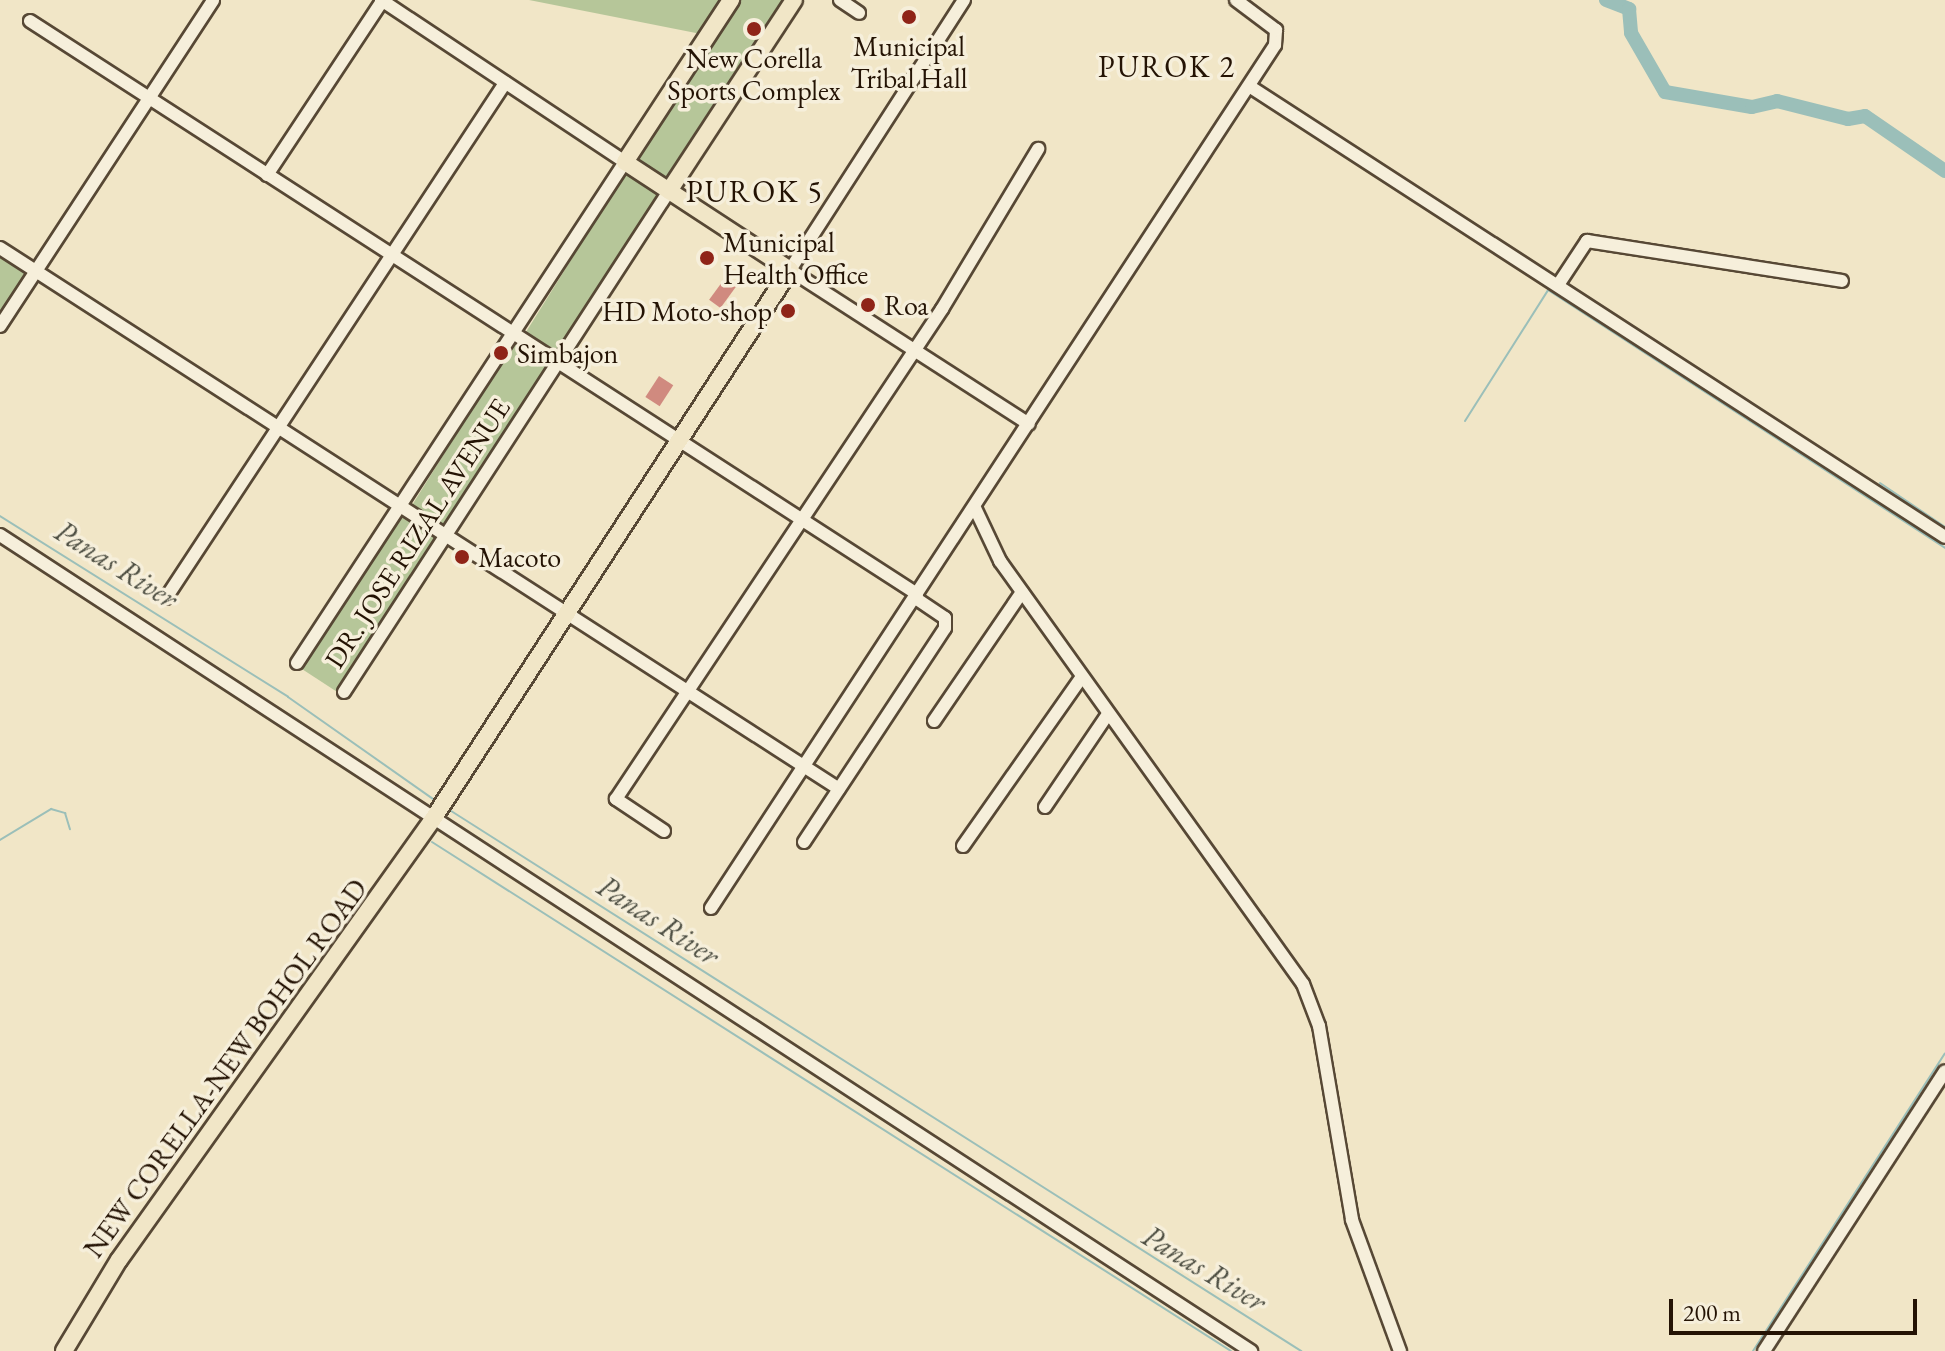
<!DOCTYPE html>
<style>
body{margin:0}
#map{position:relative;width:1945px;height:1351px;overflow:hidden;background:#f1e6c7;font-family:"EB Garamond",serif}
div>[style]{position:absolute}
.green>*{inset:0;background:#b6c699;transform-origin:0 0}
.stream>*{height:2px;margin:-1px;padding:0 1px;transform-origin:1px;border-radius:1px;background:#9bbfb9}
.river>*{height:14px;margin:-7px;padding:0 7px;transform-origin:7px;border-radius:7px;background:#9bbfb9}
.building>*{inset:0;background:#d08a7f;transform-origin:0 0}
.roads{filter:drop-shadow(2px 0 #574835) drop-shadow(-2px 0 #574835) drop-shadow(0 2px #574835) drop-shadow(0 -2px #574835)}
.minor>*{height:12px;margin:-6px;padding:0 6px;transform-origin:6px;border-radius:6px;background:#f6efdb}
.major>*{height:16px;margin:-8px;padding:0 8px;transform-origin:8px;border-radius:8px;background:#f1e6c7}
.dots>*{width:22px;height:22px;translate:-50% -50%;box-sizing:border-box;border:4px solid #f6efdb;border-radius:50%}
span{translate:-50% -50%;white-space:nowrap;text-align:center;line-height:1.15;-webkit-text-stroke:7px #f6efdb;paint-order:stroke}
.poi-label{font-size:28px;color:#241304}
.left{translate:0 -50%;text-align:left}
.right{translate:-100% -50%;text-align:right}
.street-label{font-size:28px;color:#241304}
.neighbourhood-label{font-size:30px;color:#241304;letter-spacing:2px}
.water-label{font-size:30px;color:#4e4f43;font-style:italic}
.scale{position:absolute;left:1669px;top:1299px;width:248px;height:36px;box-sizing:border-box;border:4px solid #241304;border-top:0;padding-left:10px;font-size:24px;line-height:28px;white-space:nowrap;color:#241304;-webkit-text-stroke:6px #f6efdb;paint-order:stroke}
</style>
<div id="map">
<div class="green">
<i style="clip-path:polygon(529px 0,722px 0,701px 34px)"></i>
<i style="clip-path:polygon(740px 0,784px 0,667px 181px,634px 160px)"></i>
<i style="left:626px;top:172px;width:39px;height:191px;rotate:32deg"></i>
<i style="clip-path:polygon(0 255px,28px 274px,0 316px)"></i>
<i style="left:514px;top:342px;width:41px;height:192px;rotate:32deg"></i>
<i style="left:401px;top:514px;width:43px;height:184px;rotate:33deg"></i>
</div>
<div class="stream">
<i style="left:1465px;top:421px;width:155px;rotate:-57.6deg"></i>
<i style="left:1548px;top:290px;width:473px;rotate:33deg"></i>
<i style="left:1880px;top:483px;width:78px;rotate:34.1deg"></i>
<i style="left:0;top:516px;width:340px;rotate:32.1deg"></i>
<i style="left:288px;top:697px;width:181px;rotate:35.1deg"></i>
<i style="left:448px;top:809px;width:1011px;rotate:32.43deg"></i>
<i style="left:0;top:840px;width:60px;rotate:-31.3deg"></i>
<i style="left:51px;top:809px;width:15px;rotate:16deg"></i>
<i style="left:65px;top:813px;width:17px;rotate:73deg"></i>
<i style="left:432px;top:842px;width:947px;rotate:32.5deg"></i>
<i style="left:1753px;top:1351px;width:354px;rotate:-57.2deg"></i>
</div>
<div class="river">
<i style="left:1606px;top:0;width:25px;rotate:21deg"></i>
<i style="left:1629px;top:9px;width:24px;rotate:85deg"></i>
<i style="left:1631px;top:33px;width:68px;rotate:60deg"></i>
<i style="left:1665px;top:92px;width:88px;rotate:9.8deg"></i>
<i style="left:1752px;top:107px;width:26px;rotate:-13deg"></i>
<i style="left:1777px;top:101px;width:73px;rotate:14.2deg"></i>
<i style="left:1848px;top:119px;width:17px;rotate:-10deg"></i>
<i style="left:1865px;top:116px;width:97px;rotate:34.5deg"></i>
</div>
<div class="building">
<i style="left:725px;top:278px;width:14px;height:27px;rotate:36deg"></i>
<i style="left:659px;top:376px;width:17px;height:25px;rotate:33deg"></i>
</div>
<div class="roads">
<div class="minor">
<i style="left:840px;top:0;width:23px;rotate:34deg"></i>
<i style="left:964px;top:0;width:321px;rotate:122.8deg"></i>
<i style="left:790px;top:270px;width:284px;rotate:32.8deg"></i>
<i style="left:30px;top:21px;width:1056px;rotate:32.86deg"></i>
<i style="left:1249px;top:86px;width:829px;rotate:32.94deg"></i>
<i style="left:267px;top:175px;width:210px;rotate:-56.5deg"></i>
<i style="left:0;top:248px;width:998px;rotate:32.81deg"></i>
<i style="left:1558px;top:285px;width:53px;rotate:-56.6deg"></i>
<i style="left:1587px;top:241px;width:258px;rotate:8.9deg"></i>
<i style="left:0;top:326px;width:389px;rotate:-56.8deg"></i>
<i style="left:975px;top:508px;width:59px;rotate:64.7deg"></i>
<i style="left:1000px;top:561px;width:520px;rotate:54.39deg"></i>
<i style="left:1303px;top:984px;width:45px;rotate:69.1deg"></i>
<i style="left:1319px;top:1026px;width:197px;rotate:80.3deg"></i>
<i style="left:1352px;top:1220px;width:140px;rotate:69.9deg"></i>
<i style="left:0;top:535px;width:1494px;rotate:33.12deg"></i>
<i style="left:166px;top:598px;width:617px;rotate:-56.64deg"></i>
<i style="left:297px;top:663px;width:599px;rotate:-56.79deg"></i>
<i style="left:625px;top:162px;width:293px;rotate:-146.4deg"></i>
<i style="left:344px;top:692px;width:597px;rotate:-57.03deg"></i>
<i style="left:934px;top:721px;width:156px;rotate:-55.7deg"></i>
<i style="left:1045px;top:807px;width:112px;rotate:-55.9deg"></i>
<i style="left:664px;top:831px;width:58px;rotate:-146.3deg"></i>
<i style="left:616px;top:799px;width:589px;rotate:-56.36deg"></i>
<i style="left:942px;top:309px;width:187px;rotate:-59deg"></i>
<i style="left:804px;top:842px;width:256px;rotate:-56.6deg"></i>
<i style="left:945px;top:628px;width:10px;rotate:-90deg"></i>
<i style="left:945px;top:618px;width:36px;rotate:-146deg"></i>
<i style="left:963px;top:846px;width:205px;rotate:-54.9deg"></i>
<i style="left:711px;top:908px;width:1031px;rotate:-56.83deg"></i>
<i style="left:1275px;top:45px;width:15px;rotate:-86deg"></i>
<i style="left:1276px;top:30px;width:50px;rotate:-143.1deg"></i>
<i style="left:1764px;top:1351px;width:333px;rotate:-57.1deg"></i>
</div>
<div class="major">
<i style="left:669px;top:191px;width:228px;rotate:-56.8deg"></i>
<i style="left:64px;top:1351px;width:106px;rotate:-58.9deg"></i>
<i style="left:119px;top:1260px;width:541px;rotate:-54.55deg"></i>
<i style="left:433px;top:819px;width:655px;rotate:-56.97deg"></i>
<i style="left:790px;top:270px;width:197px;rotate:-146.8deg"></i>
<i style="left:625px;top:162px;width:194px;rotate:-56.8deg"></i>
</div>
</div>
<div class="dots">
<i style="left:909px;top:17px;background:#8f2418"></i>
<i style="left:754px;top:29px;background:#8f2418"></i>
<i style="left:707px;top:258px;background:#8f2418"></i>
<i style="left:868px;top:305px;background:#8f2418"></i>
<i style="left:788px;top:311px;background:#8f2418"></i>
<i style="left:501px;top:353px;background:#8f2418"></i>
<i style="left:462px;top:557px;background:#8f2418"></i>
</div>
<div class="poi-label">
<span style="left:909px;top:62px">Municipal<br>Tribal Hall</span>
<span style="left:754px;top:74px">New Corella<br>Sports Complex</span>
<span class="left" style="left:723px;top:258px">Municipal<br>Health Office</span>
<span class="left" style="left:884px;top:305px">Roa</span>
<span class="right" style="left:772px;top:311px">HD Moto-shop</span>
<span class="left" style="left:517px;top:353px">Simbajon</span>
<span class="left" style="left:478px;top:557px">Macoto</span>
</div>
<div class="street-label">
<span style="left:417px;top:533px;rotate:-57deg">DR. JOSE RIZAL AVENUE</span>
<span style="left:225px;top:1068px;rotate:-54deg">NEW CORELLA-NEW BOHOL ROAD</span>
</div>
<div class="neighbourhood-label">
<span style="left:1167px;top:67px">PUROK 2</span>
<span style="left:755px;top:192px">PUROK 5</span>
</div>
<div class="water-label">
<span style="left:116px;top:565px;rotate:32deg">Panas River</span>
<span style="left:658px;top:921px;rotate:33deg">Panas River</span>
<span style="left:1204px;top:1269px;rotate:31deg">Panas River</span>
</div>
<div class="scale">200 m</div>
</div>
